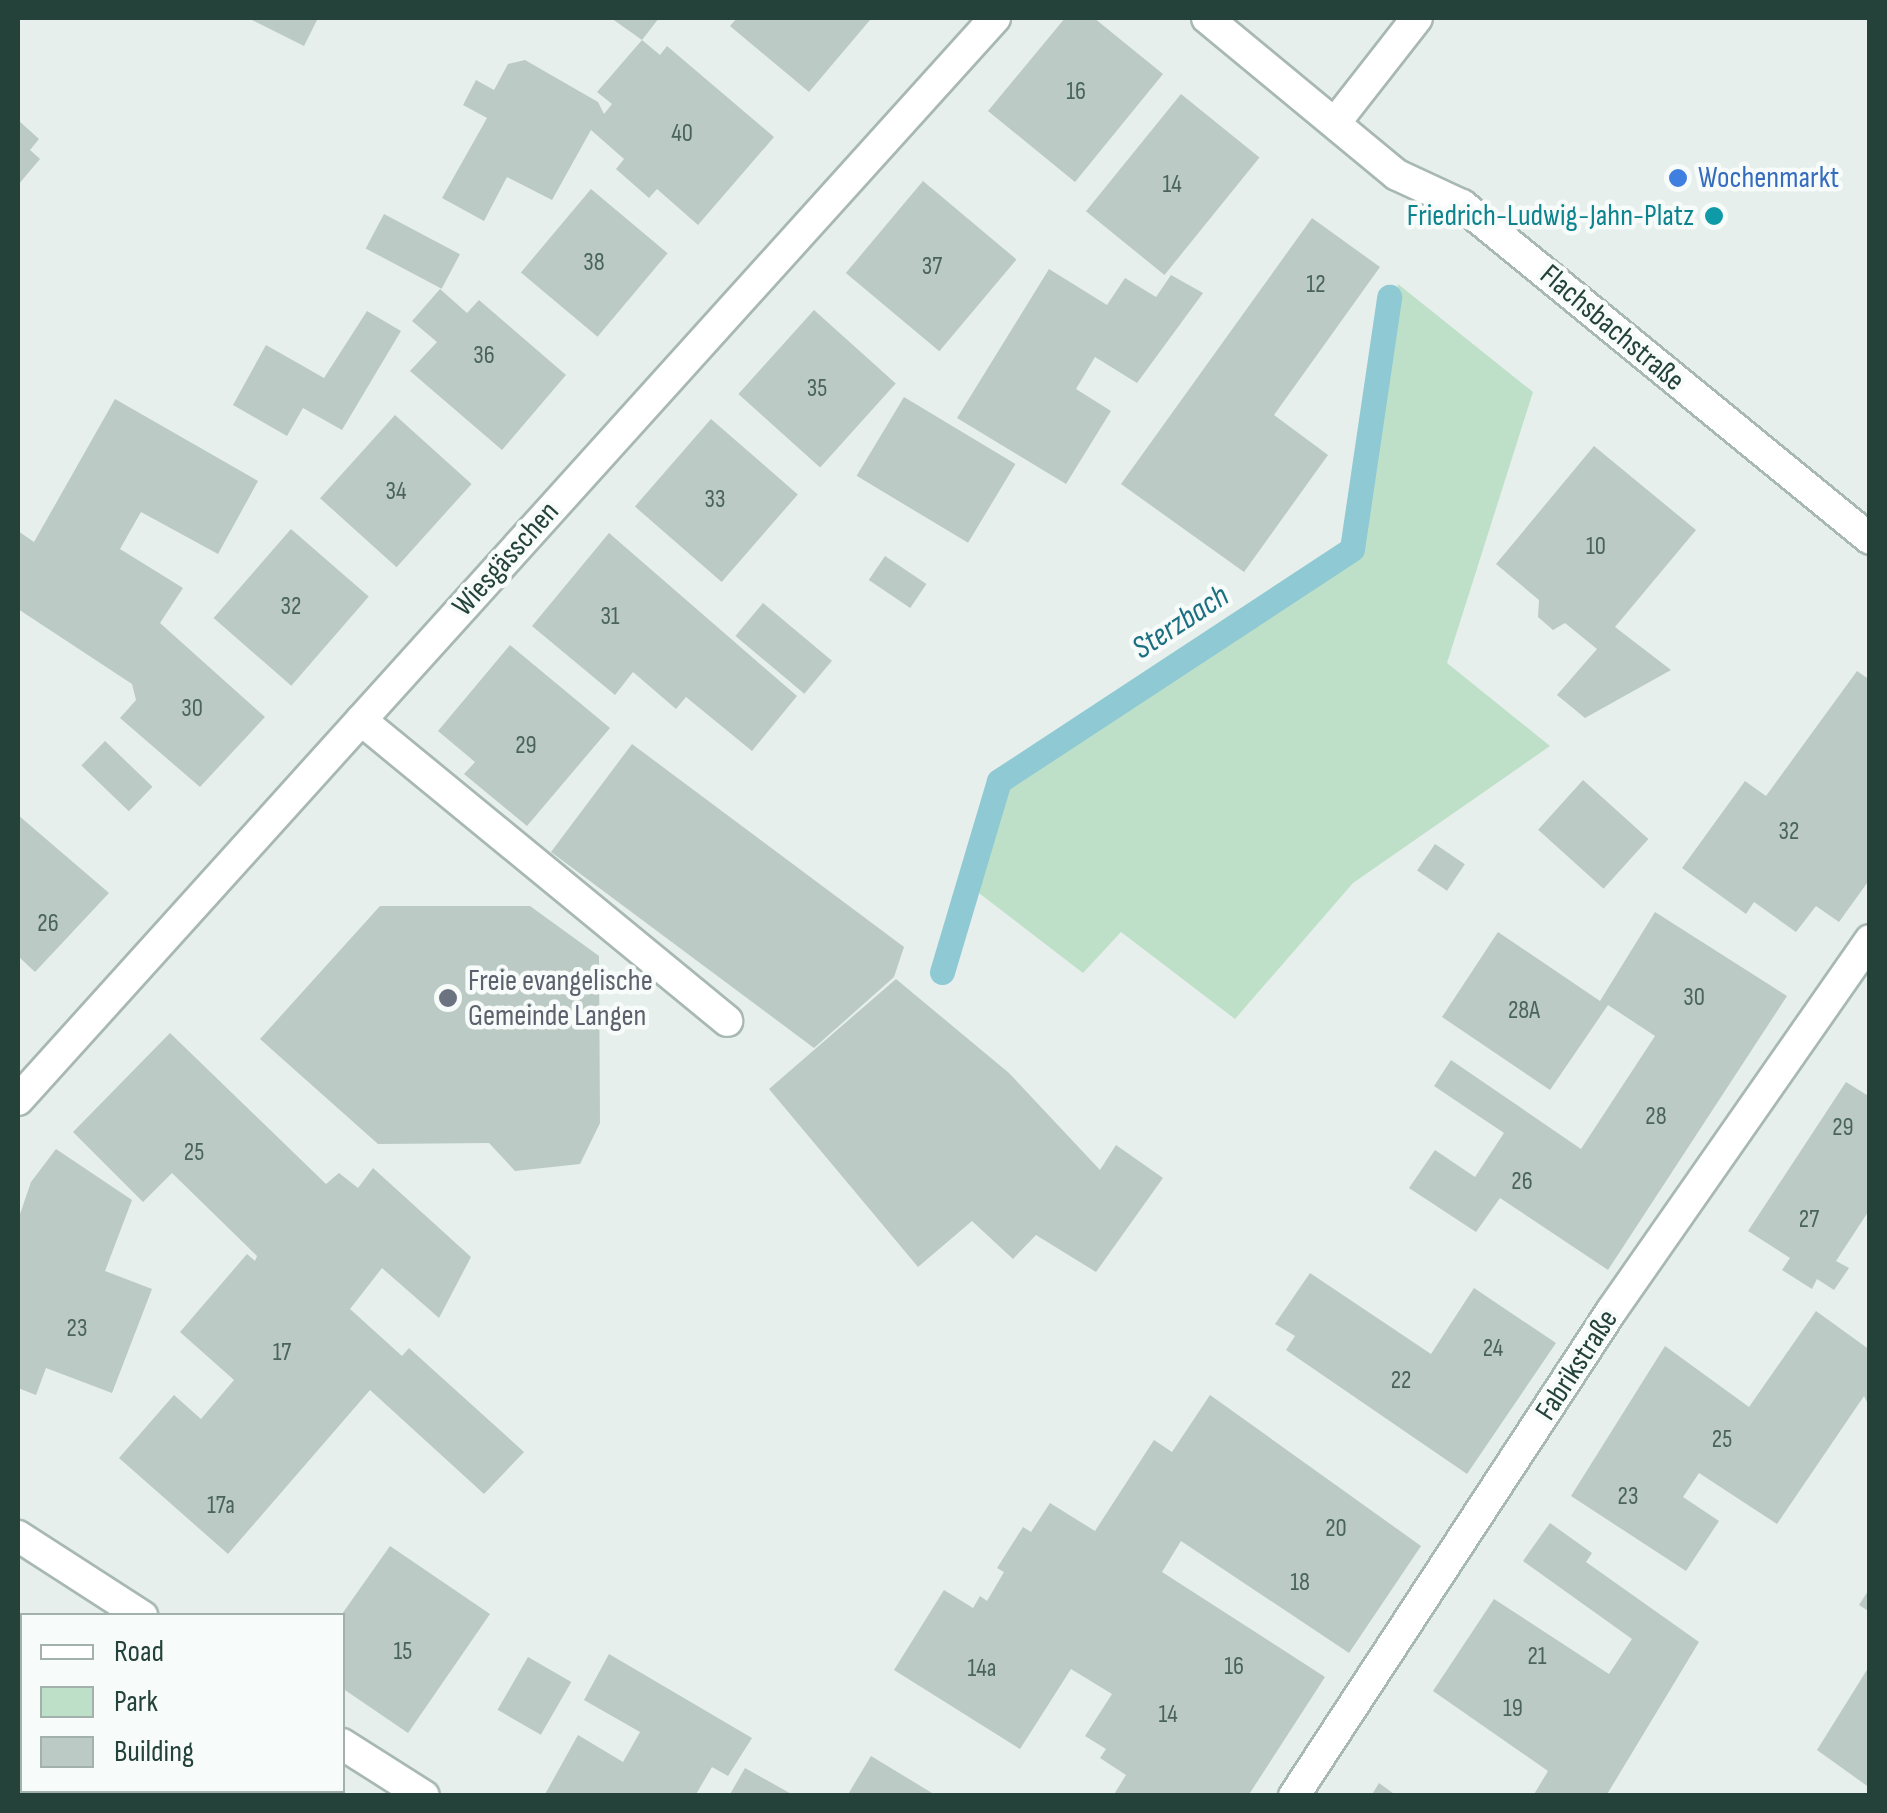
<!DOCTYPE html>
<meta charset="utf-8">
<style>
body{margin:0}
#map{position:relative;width:1887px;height:1813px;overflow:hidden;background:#e6efeb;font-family:"Sofia Sans Condensed",sans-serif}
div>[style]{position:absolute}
.green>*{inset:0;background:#bfe0c8}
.stream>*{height:25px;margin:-12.5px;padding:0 12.5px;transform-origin:12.5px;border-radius:12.5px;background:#8ec9d4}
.building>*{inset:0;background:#bbcac4;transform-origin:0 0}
.roads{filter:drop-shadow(2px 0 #a8b8b2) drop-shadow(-2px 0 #a8b8b2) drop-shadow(0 2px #a8b8b2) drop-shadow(0 -2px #a8b8b2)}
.minor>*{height:30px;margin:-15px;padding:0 15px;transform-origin:15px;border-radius:15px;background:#fff}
.dots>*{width:28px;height:28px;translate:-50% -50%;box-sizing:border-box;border:5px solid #f7fbf9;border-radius:50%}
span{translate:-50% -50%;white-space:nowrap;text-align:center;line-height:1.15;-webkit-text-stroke:9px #f7fbf9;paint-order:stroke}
.number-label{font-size:25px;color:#4a645c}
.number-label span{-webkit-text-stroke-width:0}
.shop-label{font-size:30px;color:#366cbe}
.left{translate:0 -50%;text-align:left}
.culture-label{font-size:30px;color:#0d838f}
.right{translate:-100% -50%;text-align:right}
.street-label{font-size:30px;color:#24423a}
.worship-label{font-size:30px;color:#5b616d}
.water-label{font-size:32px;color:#1c6f80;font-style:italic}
.frame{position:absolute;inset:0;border:20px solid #24423a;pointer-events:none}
.legend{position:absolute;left:20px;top:1613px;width:325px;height:180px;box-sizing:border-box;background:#f7fbf9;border:2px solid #a3b1ad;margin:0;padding:12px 18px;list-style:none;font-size:30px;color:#24423a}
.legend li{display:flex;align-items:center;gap:20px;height:50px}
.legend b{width:50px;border:2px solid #a3b1ad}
</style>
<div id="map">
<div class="green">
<i style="clip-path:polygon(1398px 284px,1533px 392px,1447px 663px,1550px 746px,1353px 883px,1235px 1019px,1121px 932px,1083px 973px,975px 890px,1005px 789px,1357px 559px)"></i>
</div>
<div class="stream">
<i style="left:942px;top:972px;width:199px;rotate:-73.4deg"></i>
<i style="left:999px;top:781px;width:422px;rotate:-33.3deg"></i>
<i style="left:1352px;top:549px;width:255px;rotate:-81.6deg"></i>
</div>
<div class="building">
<i style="clip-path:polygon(248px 18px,318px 18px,304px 46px)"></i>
<i style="clip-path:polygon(611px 18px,659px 18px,642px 40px)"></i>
<i style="clip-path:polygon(737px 18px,866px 18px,870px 20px,809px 92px,730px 26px)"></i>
<i style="clip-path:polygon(1065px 18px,1094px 18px,1163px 74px,1075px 182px,988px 111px)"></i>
<i style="clip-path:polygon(642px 40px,660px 55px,667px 46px,774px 137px,698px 225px,657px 189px,649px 198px,616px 169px,624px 159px,591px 130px,552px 200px,507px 177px,484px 221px,442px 198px,487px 118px,463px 105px,476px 80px,494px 90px,508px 64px,525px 60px,598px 102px,604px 114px,612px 104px,597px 92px)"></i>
<i style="left:1181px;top:94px;width:101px;height:151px;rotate:39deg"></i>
<i style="clip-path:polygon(18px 120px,39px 139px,30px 150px,40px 159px,18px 185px)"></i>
<i style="left:923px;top:181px;width:122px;height:120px;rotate:40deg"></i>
<i style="left:591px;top:189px;width:100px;height:109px;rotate:40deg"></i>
<i style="left:384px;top:214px;width:86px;height:39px;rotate:28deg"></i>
<i style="clip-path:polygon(1312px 218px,1380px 267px,1274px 415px,1328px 455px,1244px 572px,1121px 484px)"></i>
<i style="clip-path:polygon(1049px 269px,1107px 305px,1125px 278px,1156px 297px,1171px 275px,1203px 293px,1137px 383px,1095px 357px,1076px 389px,1111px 411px,1066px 484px,957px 418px)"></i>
<i style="clip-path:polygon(440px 289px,467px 313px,479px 300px,566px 375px,502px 450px,410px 371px,437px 342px,412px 321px)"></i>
<i style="left:814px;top:310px;width:110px;height:113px;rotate:42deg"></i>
<i style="clip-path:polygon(367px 311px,401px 331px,342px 430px,303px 408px,287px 436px,233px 405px,266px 345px,324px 378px)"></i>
<i style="left:904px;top:397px;width:130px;height:92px;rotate:31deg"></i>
<i style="clip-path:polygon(115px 399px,258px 481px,218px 554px,141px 512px,120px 549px,183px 588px,160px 623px,265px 717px,200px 787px,120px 718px,136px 700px,132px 684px,18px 609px,18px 531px,34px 542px)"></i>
<i style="left:395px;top:415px;width:103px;height:112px;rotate:42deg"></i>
<i style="left:711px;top:419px;width:115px;height:116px;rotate:41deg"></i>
<i style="clip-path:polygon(1594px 446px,1696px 530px,1615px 627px,1671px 670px,1585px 718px,1557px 695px,1597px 649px,1565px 623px,1553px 630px,1538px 617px,1539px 600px,1496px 564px)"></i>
<i style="left:291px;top:529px;width:103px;height:118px;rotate:41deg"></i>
<i style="clip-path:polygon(609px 533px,797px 696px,752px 751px,686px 697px,676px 709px,633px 672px,615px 695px,532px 626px)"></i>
<i style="left:885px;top:556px;width:50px;height:29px;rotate:34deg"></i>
<i style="left:763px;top:603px;width:90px;height:43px;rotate:40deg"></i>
<i style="clip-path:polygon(510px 645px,610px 728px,527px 826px,464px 774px,475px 762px,438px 731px)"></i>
<i style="clip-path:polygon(1857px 671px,1870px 680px,1870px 879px,1839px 922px,1816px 906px,1796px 932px,1754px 902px,1746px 914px,1682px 868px,1745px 781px,1766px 796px)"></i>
<i style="left:105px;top:741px;width:66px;height:34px;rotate:44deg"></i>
<i style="clip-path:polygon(632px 744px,904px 947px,894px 977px,814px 1048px,551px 852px)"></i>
<i style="left:1583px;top:780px;width:88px;height:67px;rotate:42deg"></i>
<i style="clip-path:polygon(18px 815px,109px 893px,35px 972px,18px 956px)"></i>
<i style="left:1435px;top:844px;width:36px;height:32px;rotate:34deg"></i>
<i style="clip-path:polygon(380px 906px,530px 906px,599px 956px,600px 1123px,580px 1164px,515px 1171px,489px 1143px,378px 1144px,260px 1039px)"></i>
<i style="clip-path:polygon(1655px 912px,1787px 996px,1608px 1270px,1500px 1198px,1476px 1232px,1409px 1188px,1435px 1150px,1475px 1177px,1504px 1133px,1434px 1086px,1451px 1060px,1581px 1149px,1655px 1036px,1608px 1005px,1550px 1090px,1442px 1017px,1498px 932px,1600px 1001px)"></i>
<i style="clip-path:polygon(896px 979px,1009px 1073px,1100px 1170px,1116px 1145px,1163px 1178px,1096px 1272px,1036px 1235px,1013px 1259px,972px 1221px,918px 1267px,769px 1089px)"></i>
<i style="clip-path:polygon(170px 1033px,326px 1184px,339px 1173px,358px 1188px,373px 1168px,471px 1257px,439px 1318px,382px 1268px,350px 1309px,402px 1356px,409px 1348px,524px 1452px,484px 1494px,370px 1390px,228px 1554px,119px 1458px,174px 1395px,201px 1419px,234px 1380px,180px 1332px,247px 1254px,255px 1261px,257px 1256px,172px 1173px,143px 1202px,73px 1132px)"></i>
<i style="clip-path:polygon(1846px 1082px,1870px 1097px,1870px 1209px,1836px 1261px,1849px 1268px,1834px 1290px,1817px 1279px,1812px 1289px,1782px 1270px,1790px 1258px,1748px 1231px)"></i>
<i style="clip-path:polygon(56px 1149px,132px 1200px,105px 1271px,152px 1289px,112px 1393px,46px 1368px,36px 1395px,18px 1388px,18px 1220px,31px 1182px)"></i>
<i style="clip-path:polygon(1310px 1273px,1431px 1354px,1474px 1288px,1556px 1343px,1467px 1474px,1286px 1350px,1295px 1336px,1275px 1324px)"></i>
<i style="clip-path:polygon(1816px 1311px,1870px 1350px,1870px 1408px,1864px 1396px,1777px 1524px,1699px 1473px,1683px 1497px,1719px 1521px,1686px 1571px,1571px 1496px,1665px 1346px,1749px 1407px)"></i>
<i style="clip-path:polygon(1210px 1395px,1421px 1546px,1349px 1653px,1181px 1541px,1162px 1572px,1325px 1677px,1248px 1796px,1113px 1796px,1126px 1775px,1100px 1758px,1106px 1749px,1085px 1736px,1112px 1694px,1071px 1669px,1020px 1749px,894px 1670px,944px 1590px,973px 1608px,980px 1596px,987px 1601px,1004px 1572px,997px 1568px,1023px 1527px,1031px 1532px,1050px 1503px,1095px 1531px,1154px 1440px,1172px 1452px)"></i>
<i style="clip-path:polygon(1550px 1523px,1592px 1553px,1586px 1562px,1699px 1642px,1606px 1796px,1533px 1796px,1548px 1771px,1433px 1691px,1494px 1599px,1609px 1674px,1632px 1639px,1523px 1561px)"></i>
<i style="clip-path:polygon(390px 1546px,490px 1614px,408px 1733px,342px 1688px,342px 1614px)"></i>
<i style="clip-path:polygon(1870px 1588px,1870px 1612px,1859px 1605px)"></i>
<i style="clip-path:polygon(609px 1654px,752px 1738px,728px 1776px,712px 1767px,695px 1796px,544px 1796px,578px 1735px,623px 1762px,640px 1732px,584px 1700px)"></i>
<i style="left:528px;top:1657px;width:50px;height:61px;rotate:30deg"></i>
<i style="clip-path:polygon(1870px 1665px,1870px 1788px,1817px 1750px)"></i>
<i style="clip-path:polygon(871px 1756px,937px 1796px,847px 1796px)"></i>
<i style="clip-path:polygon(745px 1768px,795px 1796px,729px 1796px)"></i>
<i style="clip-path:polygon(1379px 1783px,1397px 1796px,1371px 1796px)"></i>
<i style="left:158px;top:1790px;width:148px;height:10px"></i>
</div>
<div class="roads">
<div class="minor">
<i style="left:1207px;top:18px;width:246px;rotate:39.6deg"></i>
<i style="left:1397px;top:175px;width:72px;rotate:24.8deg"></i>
<i style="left:1462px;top:205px;width:527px;rotate:39.3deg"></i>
<i style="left:1335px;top:123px;width:133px;rotate:-52deg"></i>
<i style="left:361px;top:720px;width:474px;rotate:39.4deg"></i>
<i style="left:18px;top:1100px;width:1458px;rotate:-47.92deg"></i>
<i style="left:18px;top:1536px;width:148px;rotate:32.8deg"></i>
<i style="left:342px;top:1744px;width:97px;rotate:32.4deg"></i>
<i style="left:1294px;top:1796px;width:581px;rotate:-56.8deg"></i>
<i style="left:1612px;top:1310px;width:451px;rotate:-55.1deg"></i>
</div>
</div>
<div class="dots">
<i style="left:1678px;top:178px;background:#3f7fe0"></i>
<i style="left:1714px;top:216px;background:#0f9aa8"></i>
<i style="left:448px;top:998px;background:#6b7280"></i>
</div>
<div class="number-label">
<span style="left:1076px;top:92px">16</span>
<span style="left:682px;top:134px">40</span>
<span style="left:1172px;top:185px">14</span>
<span style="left:594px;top:263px">38</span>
<span style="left:932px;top:267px">37</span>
<span style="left:1316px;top:285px">12</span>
<span style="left:484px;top:356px">36</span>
<span style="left:817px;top:389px">35</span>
<span style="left:396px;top:492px">34</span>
<span style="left:715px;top:500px">33</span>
<span style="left:1596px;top:547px">10</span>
<span style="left:291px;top:607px">32</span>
<span style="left:610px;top:617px">31</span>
<span style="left:192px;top:709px">30</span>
<span style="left:526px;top:746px">29</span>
<span style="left:1789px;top:832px">32</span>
<span style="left:48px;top:924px">26</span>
<span style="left:1694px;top:998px">30</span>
<span style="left:1524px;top:1011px">28A</span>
<span style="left:1656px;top:1117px">28</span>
<span style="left:1843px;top:1128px">29</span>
<span style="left:194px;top:1153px">25</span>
<span style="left:1522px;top:1182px">26</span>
<span style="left:1809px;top:1220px">27</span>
<span style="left:77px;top:1329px">23</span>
<span style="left:1493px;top:1349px">24</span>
<span style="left:282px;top:1353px">17</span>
<span style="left:1401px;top:1381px">22</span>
<span style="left:1722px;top:1440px">25</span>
<span style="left:1628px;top:1497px">23</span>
<span style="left:221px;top:1506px">17a</span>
<span style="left:1336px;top:1529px">20</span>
<span style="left:1300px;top:1583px">18</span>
<span style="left:403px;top:1652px">15</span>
<span style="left:1537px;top:1657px">21</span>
<span style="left:1234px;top:1667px">16</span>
<span style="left:982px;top:1669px">14a</span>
<span style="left:1513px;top:1709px">19</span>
<span style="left:1168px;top:1715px">14</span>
</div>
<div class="shop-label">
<span class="left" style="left:1698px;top:178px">Wochenmarkt</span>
</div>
<div class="culture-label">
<span class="right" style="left:1694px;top:216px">Friedrich-Ludwig-Jahn-Platz</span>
</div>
<div class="street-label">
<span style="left:1612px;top:328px;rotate:40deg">Flachsbachstraße</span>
<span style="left:506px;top:559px;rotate:-48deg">Wiesgässchen</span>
<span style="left:1577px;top:1365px;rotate:-57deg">Fabrikstraße</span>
</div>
<div class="worship-label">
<span class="left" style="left:468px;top:998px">Freie evangelische<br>Gemeinde Langen</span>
</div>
<div class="water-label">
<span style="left:1181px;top:623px;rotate:-33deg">Sterzbach</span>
</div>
<div class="frame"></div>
<ul class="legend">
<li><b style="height:12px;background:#fff"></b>Road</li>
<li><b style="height:28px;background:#bfe0c8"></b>Park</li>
<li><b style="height:28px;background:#bbcac4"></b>Building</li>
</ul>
</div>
